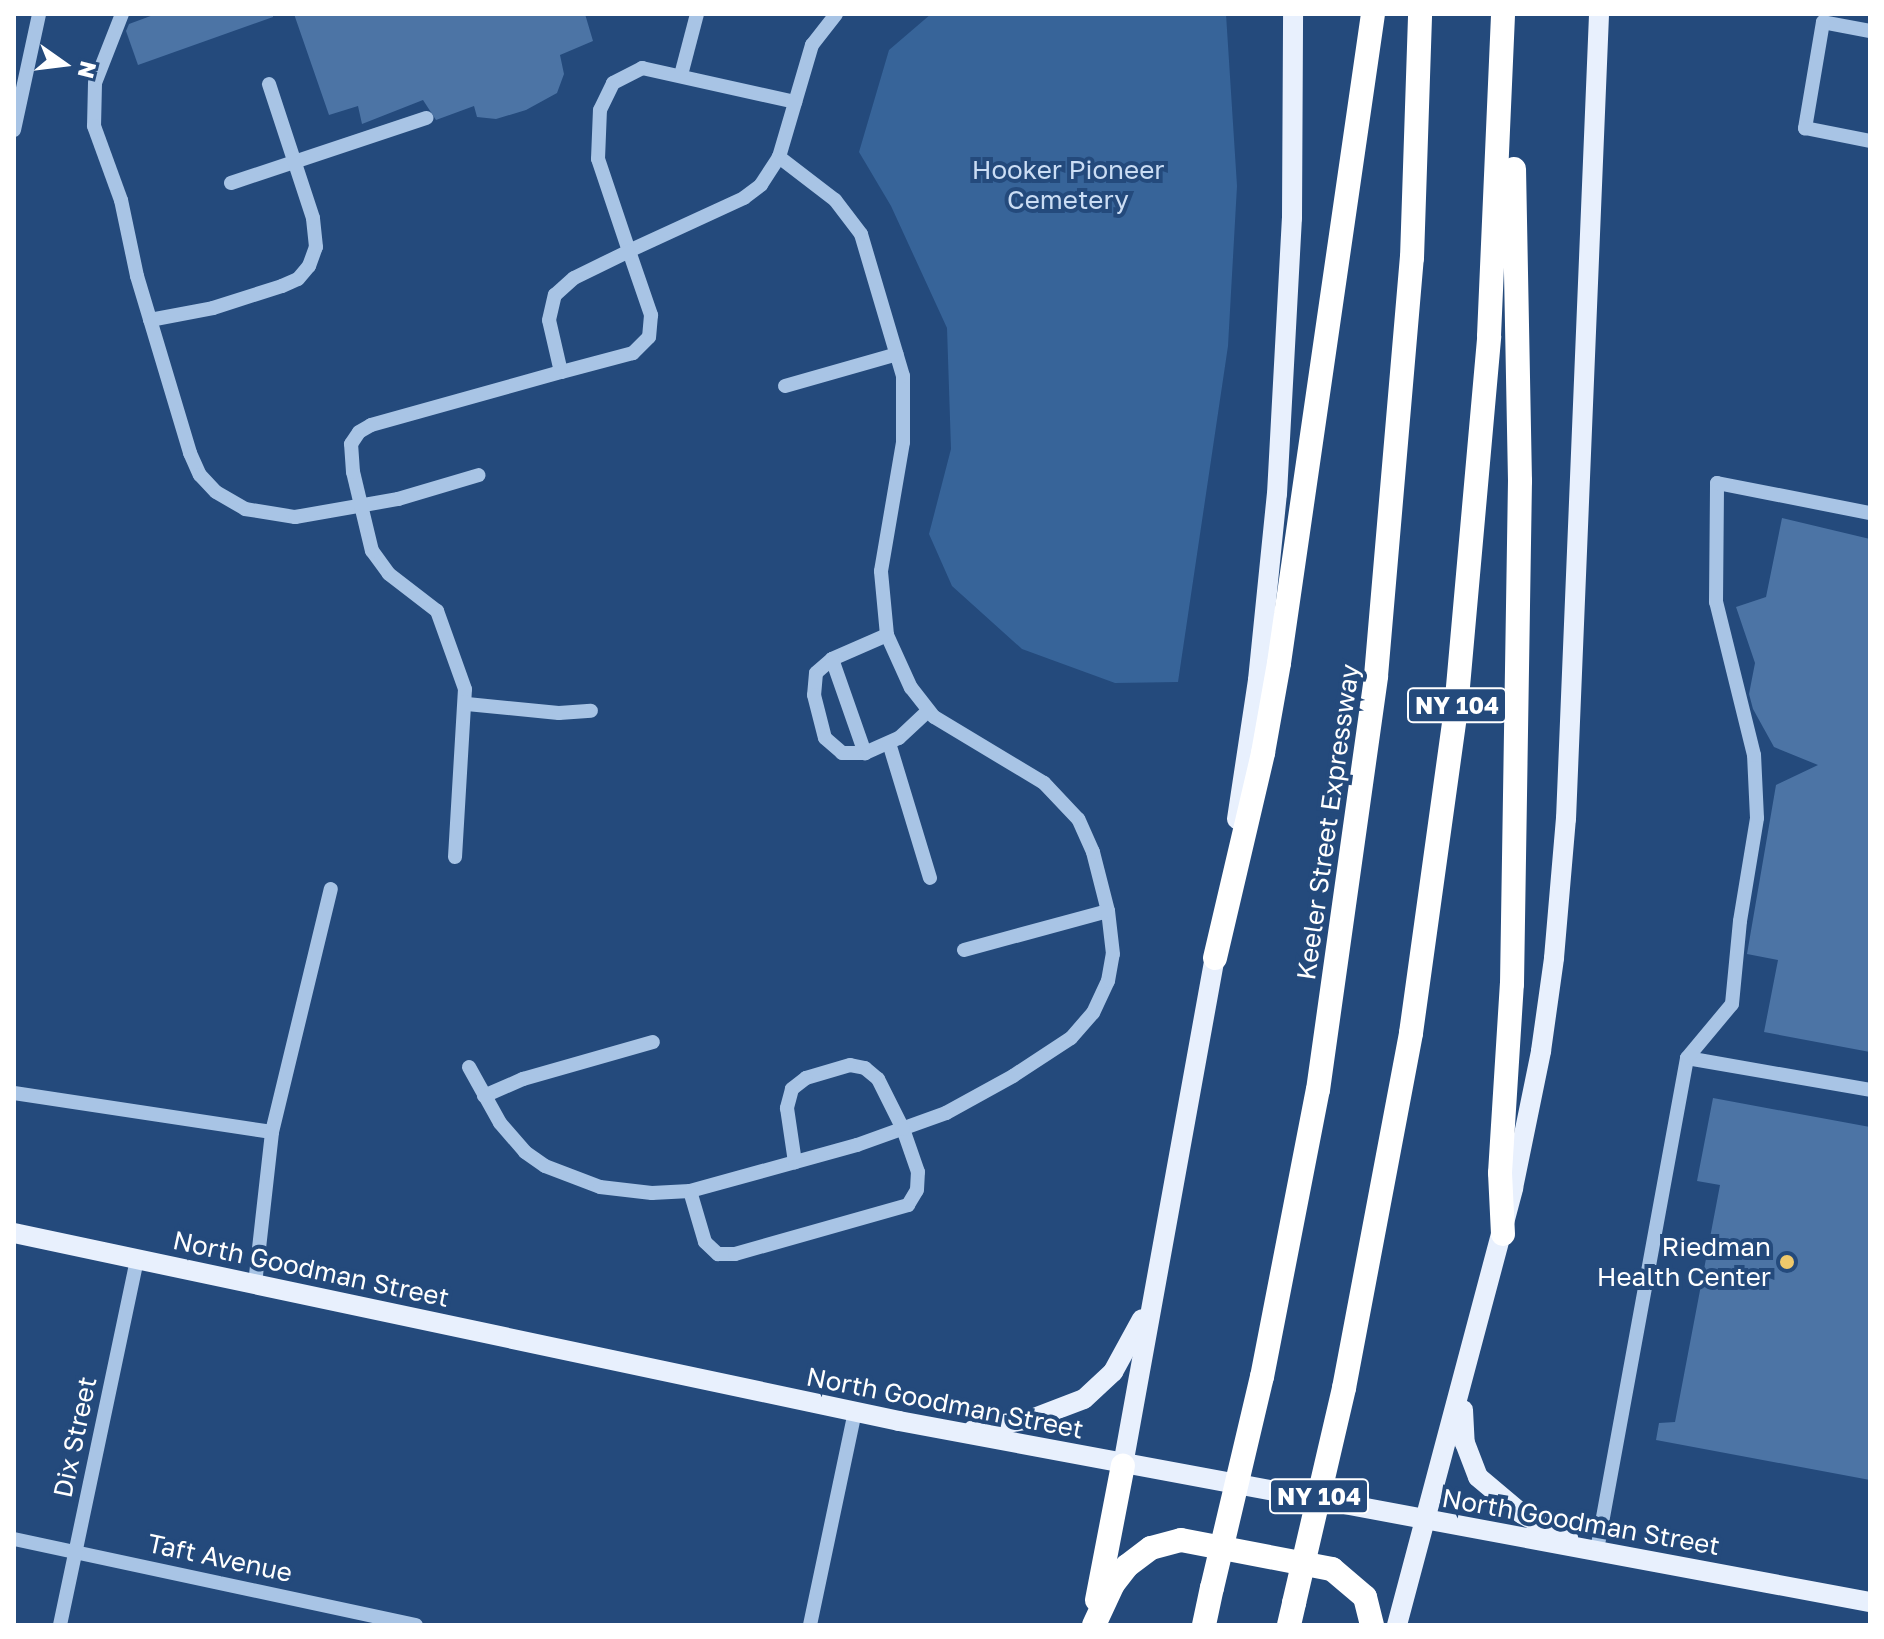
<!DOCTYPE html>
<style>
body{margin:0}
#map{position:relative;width:1884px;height:1639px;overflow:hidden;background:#244a7c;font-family:"Golos Text",sans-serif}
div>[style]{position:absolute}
.green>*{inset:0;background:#376499}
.building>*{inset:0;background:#4c74a5}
.minor>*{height:14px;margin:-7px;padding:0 7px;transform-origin:7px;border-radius:7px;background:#a8c4e5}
.major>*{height:20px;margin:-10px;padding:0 10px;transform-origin:10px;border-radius:10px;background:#e8f0fd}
.highway>*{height:24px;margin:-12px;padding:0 12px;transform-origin:12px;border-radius:12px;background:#fff}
.highway-bridge>*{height:24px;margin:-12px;padding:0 12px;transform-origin:12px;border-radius:12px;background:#fff}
.dots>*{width:22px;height:22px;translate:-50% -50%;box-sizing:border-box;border:4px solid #244a7c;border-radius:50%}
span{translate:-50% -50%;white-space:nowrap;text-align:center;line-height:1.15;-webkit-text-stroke:8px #244a7c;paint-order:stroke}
.shield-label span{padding:2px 6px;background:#244a7c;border:2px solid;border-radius:6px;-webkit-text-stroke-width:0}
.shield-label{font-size:24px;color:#fff;font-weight:700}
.park-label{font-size:26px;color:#cbddf4}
.street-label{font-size:26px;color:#fff}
.poi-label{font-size:26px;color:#fff}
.right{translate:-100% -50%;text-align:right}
.frame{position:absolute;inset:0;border:16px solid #fff;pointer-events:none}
.north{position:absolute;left:24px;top:24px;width:80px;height:80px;-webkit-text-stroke:6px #244a7c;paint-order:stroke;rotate:104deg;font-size:22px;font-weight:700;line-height:32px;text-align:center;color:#fff}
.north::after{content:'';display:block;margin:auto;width:28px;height:36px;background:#fff;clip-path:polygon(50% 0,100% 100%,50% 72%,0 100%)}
</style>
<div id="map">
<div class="green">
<i style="clip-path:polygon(931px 14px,1226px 14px,1237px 186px,1228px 346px,1178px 682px,1115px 683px,1022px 649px,952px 586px,929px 534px,951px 449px,947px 328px,891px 206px,859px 152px,889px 50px)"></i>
</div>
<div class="building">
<i style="clip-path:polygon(156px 14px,273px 14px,273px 17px,138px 65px,126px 31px,129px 24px)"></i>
<i style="clip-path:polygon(294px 14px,585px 14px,593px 41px,560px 55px,564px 74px,557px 93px,526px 110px,496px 119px,477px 117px,474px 106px,436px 120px,423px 100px,362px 124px,358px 106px,329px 115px)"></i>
<i style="clip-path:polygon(1782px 518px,1870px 539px,1870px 1052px,1764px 1032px,1778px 960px,1747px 954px,1776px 785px,1818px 765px,1774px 747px,1753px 709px,1749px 694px,1755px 663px,1736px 607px,1766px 597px)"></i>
<i style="clip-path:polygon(1713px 1098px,1870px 1127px,1870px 1480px,1656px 1440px,1659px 1423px,1675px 1422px,1720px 1185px,1697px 1181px)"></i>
</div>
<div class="minor">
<i style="left:122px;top:14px;width:74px;rotate:111.4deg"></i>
<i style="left:95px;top:83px;width:43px;rotate:91.3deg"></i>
<i style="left:94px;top:126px;width:79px;rotate:70deg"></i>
<i style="left:121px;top:200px;width:78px;rotate:78.1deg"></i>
<i style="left:137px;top:276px;width:185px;rotate:73.3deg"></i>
<i style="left:190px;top:453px;width:24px;rotate:66deg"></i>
<i style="left:200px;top:475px;width:23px;rotate:47deg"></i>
<i style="left:216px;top:492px;width:34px;rotate:30deg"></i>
<i style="left:245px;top:509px;width:51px;rotate:9.1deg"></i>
<i style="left:295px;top:517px;width:105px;rotate:-9.9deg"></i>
<i style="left:398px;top:499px;width:84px;rotate:-16.5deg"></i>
<i style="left:1870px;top:31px;width:48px;rotate:-169.2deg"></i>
<i style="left:1823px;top:22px;width:108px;rotate:99.6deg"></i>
<i style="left:1805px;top:128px;width:66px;rotate:11.3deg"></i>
<i style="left:681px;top:75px;width:63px;rotate:-75.3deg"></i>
<i style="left:14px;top:130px;width:119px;rotate:-77.8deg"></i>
<i style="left:779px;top:157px;width:33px;rotate:123deg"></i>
<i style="left:761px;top:185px;width:21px;rotate:143deg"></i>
<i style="left:744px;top:198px;width:127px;rotate:155.3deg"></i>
<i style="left:629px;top:251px;width:97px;rotate:-108.6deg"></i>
<i style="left:598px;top:159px;width:49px;rotate:-87.7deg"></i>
<i style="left:600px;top:110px;width:30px;rotate:-64deg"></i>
<i style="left:613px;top:83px;width:33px;rotate:-27deg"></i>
<i style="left:642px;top:68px;width:157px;rotate:12.5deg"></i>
<i style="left:231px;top:183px;width:206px;rotate:-18.4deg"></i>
<i style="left:629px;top:251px;width:68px;rotate:71deg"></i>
<i style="left:651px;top:315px;width:22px;rotate:95deg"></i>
<i style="left:649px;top:337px;width:23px;rotate:135deg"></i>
<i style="left:633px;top:353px;width:74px;rotate:165.2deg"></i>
<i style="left:561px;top:372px;width:53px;rotate:-103deg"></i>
<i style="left:549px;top:320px;width:26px;rotate:-77deg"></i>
<i style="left:555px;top:295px;width:25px;rotate:-42deg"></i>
<i style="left:574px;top:278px;width:61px;rotate:-26.1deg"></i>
<i style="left:150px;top:320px;width:64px;rotate:-10.8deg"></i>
<i style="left:213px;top:308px;width:72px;rotate:-17.7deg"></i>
<i style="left:282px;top:286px;width:17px;rotate:-24deg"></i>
<i style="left:298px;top:279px;width:17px;rotate:-50deg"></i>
<i style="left:309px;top:266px;width:20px;rotate:-70deg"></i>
<i style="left:316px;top:247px;width:29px;rotate:-96deg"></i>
<i style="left:313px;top:218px;width:141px;rotate:-108.2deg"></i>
<i style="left:785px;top:386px;width:116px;rotate:-15.9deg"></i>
<i style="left:887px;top:635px;width:60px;rotate:156.4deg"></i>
<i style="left:832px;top:659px;width:21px;rotate:139deg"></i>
<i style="left:816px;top:673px;width:22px;rotate:95deg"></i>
<i style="left:814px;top:695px;width:44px;rotate:75.7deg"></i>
<i style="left:825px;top:738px;width:23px;rotate:41deg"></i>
<i style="left:842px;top:753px;width:23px"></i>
<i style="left:865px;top:753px;width:37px;rotate:-24deg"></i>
<i style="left:899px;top:738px;width:40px;rotate:-43deg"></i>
<i style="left:832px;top:659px;width:100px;rotate:70.7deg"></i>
<i style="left:467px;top:704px;width:92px;rotate:5.6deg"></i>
<i style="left:559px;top:713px;width:32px;rotate:-4deg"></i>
<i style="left:889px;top:743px;width:141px;rotate:73.1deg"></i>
<i style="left:455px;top:857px;width:168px;rotate:-86.6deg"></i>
<i style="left:465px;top:689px;width:83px;rotate:-109.7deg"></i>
<i style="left:437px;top:611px;width:61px;rotate:-142.4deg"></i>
<i style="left:389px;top:574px;width:29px;rotate:-126deg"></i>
<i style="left:372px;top:551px;width:81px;rotate:-103.5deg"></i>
<i style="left:353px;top:472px;width:28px;rotate:-94deg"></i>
<i style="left:351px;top:444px;width:14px;rotate:-56deg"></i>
<i style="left:359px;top:432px;width:14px;rotate:-30deg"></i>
<i style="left:371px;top:425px;width:197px;rotate:-15.6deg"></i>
<i style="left:964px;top:950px;width:149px;rotate:-15.2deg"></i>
<i style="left:1687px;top:1058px;width:186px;rotate:9.9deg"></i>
<i style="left:469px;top:1067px;width:64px;rotate:61deg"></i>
<i style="left:500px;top:1123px;width:38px;rotate:49deg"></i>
<i style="left:525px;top:1152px;width:24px;rotate:35deg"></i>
<i style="left:545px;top:1166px;width:59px;rotate:20.9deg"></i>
<i style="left:600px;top:1187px;width:52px;rotate:6.6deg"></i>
<i style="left:652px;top:1193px;width:38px;rotate:-3deg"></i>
<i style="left:690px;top:1191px;width:173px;rotate:-15.4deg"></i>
<i style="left:857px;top:1145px;width:95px;rotate:-19.8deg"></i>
<i style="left:946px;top:1113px;width:77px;rotate:-28.9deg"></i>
<i style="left:1013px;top:1076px;width:69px;rotate:-33.2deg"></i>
<i style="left:1071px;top:1038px;width:33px;rotate:-49deg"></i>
<i style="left:1093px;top:1013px;width:35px;rotate:-65deg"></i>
<i style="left:1108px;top:981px;width:27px;rotate:-80deg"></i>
<i style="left:1113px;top:954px;width:43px;rotate:-96.6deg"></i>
<i style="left:1108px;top:911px;width:61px;rotate:-104.3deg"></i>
<i style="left:1093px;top:852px;width:36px;rotate:-114deg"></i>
<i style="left:1078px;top:819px;width:50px;rotate:-133.4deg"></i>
<i style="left:1044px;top:783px;width:128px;rotate:-149deg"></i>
<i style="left:934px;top:717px;width:37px;rotate:-128deg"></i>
<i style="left:911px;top:688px;width:58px;rotate:-114.4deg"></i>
<i style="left:887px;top:635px;width:64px;rotate:-95.4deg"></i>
<i style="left:881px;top:571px;width:131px;rotate:-80.3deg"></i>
<i style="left:903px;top:442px;width:66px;rotate:-90deg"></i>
<i style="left:903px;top:376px;width:148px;rotate:-106.5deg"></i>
<i style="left:861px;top:234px;width:43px;rotate:-127.4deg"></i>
<i style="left:835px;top:200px;width:71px;rotate:-142.5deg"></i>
<i style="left:779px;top:157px;width:117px;rotate:-73.6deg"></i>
<i style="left:812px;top:45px;width:39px;rotate:-52deg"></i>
<i style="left:14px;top:1093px;width:261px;rotate:8.6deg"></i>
<i style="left:272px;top:1132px;width:250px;rotate:-76.4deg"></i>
<i style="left:484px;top:1096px;width:43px;rotate:-23.6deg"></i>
<i style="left:523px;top:1079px;width:135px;rotate:-15.9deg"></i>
<i style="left:690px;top:1191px;width:53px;rotate:73.6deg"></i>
<i style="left:705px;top:1242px;width:18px;rotate:43deg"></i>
<i style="left:718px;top:1254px;width:17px"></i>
<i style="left:735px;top:1254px;width:180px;rotate:-15.8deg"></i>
<i style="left:908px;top:1205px;width:17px;rotate:-59deg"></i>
<i style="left:917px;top:1190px;width:18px;rotate:-87deg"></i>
<i style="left:918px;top:1172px;width:46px;rotate:-109.2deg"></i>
<i style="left:903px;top:1129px;width:56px;rotate:-116.6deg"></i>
<i style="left:878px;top:1079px;width:17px;rotate:-140deg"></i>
<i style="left:865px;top:1068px;width:15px;rotate:-169deg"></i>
<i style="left:850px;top:1065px;width:46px;rotate:163.5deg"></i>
<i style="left:806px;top:1078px;width:18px;rotate:142deg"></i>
<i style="left:792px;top:1089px;width:20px;rotate:105deg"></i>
<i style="left:787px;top:1108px;width:55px;rotate:81.6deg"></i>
<i style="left:255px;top:1284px;width:153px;rotate:-83.6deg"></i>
<i style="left:14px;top:1539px;width:411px;rotate:12.1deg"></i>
<i style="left:1597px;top:1550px;width:500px;rotate:-79.63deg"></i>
<i style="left:1687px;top:1058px;width:70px;rotate:-50.2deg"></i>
<i style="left:1732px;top:1004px;width:83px;rotate:-84.5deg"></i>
<i style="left:1740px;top:921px;width:104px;rotate:-80.6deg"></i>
<i style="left:1757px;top:818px;width:63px;rotate:-92.7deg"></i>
<i style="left:1754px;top:755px;width:158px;rotate:-103.9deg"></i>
<i style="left:1716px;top:602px;width:119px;rotate:-89.5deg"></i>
<i style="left:1717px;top:483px;width:156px;rotate:11.1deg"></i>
<i style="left:60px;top:1625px;width:374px;rotate:-78.1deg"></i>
<i style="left:810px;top:1625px;width:218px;rotate:-78.1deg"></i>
</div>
<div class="major">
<i style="left:1237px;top:819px;width:141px;rotate:-81.4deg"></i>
<i style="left:1258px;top:680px;width:187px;rotate:-84.2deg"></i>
<i style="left:1277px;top:494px;width:276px;rotate:-86.9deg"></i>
<i style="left:1292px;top:218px;width:204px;rotate:-89.7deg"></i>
<i style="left:14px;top:1233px;width:905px;rotate:11.99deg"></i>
<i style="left:899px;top:1421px;width:988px;rotate:10.56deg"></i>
<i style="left:1463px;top:1410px;width:33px;rotate:87deg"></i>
<i style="left:1465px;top:1443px;width:36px;rotate:69deg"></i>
<i style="left:1478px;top:1477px;width:57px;rotate:40.1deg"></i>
<i style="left:1522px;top:1514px;width:52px;rotate:27.6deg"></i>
<i style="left:973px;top:1430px;width:62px;rotate:-11.1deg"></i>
<i style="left:1034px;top:1418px;width:53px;rotate:-20.8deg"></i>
<i style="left:1084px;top:1399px;width:40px;rotate:-43deg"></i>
<i style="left:1113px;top:1372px;width:60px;rotate:-61.3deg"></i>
<i style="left:1123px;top:1465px;width:528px;rotate:-79.75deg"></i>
<i style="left:1397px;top:1625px;width:452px;rotate:-75.1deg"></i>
<i style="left:1513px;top:1188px;width:140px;rotate:-78.4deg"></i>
<i style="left:1541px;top:1051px;width:94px;rotate:-82deg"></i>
<i style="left:1554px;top:958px;width:140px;rotate:-85.1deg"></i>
<i style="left:1566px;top:819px;width:806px;rotate:-87.65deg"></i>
</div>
<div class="highway">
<i style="left:1215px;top:958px;width:211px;rotate:-76.8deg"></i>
<i style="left:1263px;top:753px;width:91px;rotate:-79.9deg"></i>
<i style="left:1279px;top:663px;width:656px;rotate:-81.76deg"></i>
<i style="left:1503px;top:1234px;width:61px;rotate:-92.8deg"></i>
<i style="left:1500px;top:1173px;width:189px;rotate:-86.4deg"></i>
<i style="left:1512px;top:984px;width:503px;rotate:-89.09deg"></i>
<i style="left:1520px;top:481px;width:312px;rotate:-91.1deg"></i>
<i style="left:1262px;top:1377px;width:292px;rotate:-79deg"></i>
<i style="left:1318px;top:1090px;width:418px;rotate:-82deg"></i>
<i style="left:1376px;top:676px;width:420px;rotate:-85.1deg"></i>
<i style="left:1412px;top:258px;width:244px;rotate:-88.1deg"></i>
<i style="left:1344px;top:1388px;width:361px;rotate:-79.3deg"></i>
<i style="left:1411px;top:1033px;width:327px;rotate:-82.1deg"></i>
<i style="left:1456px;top:709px;width:374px;rotate:-84.9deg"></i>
<i style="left:1489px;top:336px;width:322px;rotate:-87.5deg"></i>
<i style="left:1097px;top:1600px;width:137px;rotate:-79.1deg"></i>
<i style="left:1094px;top:1625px;width:45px;rotate:-65.1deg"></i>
<i style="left:1113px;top:1584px;width:23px;rotate:-52deg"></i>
<i style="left:1127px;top:1566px;width:30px;rotate:-37deg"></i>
<i style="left:1151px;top:1548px;width:31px;rotate:-15deg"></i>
<i style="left:1181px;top:1540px;width:154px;rotate:10.9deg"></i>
<i style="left:1332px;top:1569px;width:43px;rotate:40.3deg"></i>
<i style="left:1365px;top:1597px;width:29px;rotate:76deg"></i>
<i style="left:1204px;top:1625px;width:38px;rotate:-78deg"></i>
<i style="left:1289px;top:1625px;width:23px;rotate:-77deg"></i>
</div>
<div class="highway-bridge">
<i style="left:1212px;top:1588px;width:217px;rotate:-76.7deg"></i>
<i style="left:1294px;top:1603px;width:221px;rotate:-76.9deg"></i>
</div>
<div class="dots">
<i style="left:1787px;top:1262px;background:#efc96b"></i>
</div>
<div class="shield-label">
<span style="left:1457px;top:705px">NY 104</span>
<span style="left:1319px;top:1496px">NY 104</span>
</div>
<div class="park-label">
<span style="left:1068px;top:185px">Hooker Pioneer<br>Cemetery</span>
</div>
<div class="street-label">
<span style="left:1328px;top:822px;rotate:-82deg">Keeler Street Expressway</span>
<span style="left:311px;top:1269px;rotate:12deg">North Goodman Street</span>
<span style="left:945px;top:1403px;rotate:11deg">North Goodman Street</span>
<span style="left:75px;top:1437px;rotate:-78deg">Dix Street</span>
<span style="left:1581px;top:1522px;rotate:10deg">North Goodman Street</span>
<span style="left:220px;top:1558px;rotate:12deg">Taft Avenue</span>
</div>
<div class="poi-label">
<span class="right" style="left:1771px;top:1262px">Riedman<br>Health Center</span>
</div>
<div class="frame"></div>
<div class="north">N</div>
</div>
